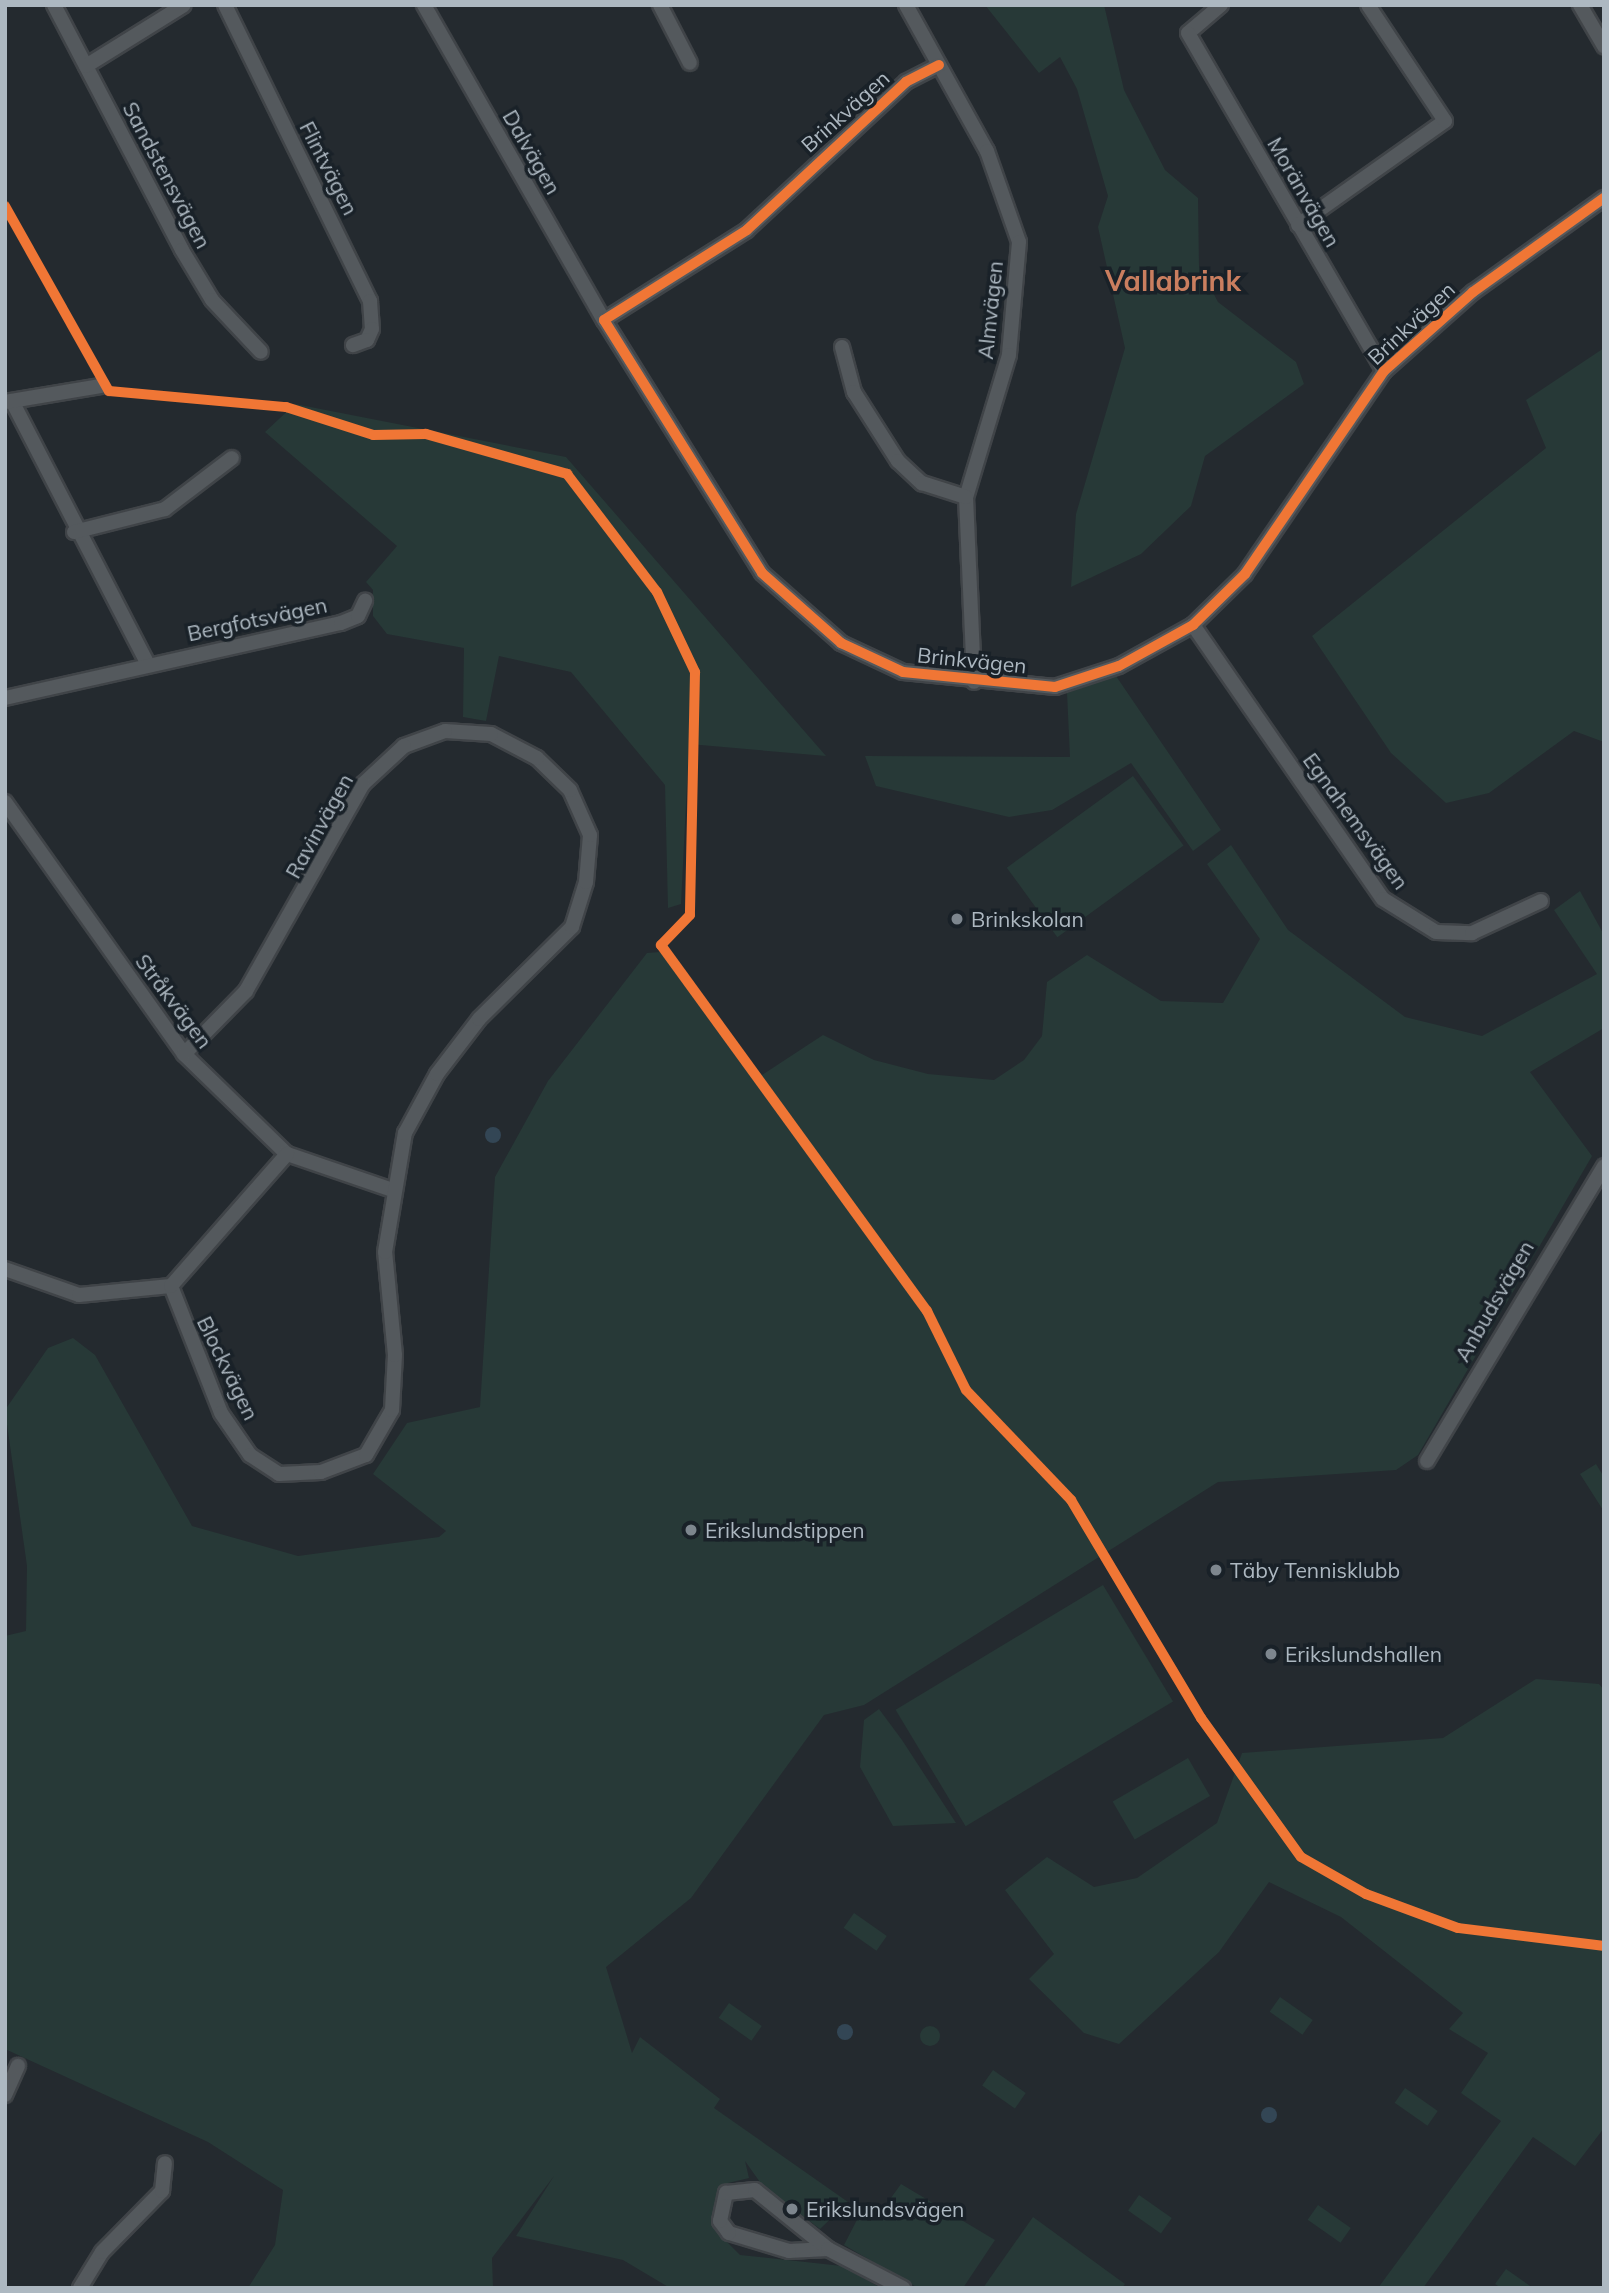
<!DOCTYPE html>
<meta charset="utf-8">
<style>
body{margin:0}
#map{position:relative;width:1609px;height:2293px;overflow:hidden;background:#242a2f;font-family:Mulish,sans-serif}
div>[style]{position:absolute}
.green>*{inset:0;background:#273937;transform-origin:0 0}
.round{border-radius:50%}
.water>*{inset:0;background:#334655}
.roads{filter:drop-shadow(2px 0 #404448) drop-shadow(-2px 0 #404448) drop-shadow(0 2px #404448) drop-shadow(0 -2px #404448)}
.street>*{height:14px;margin:-7px;padding:0 7px;transform-origin:7px;border-radius:7px;background:#54595d}
.cycleway>*{height:10px;margin:-5px;padding:0 5px;transform-origin:5px;border-radius:5px;background:#f07635}
.dots>*{width:19px;height:19px;translate:-50% -50%;box-sizing:border-box;border:4px solid #192128;border-radius:50%}
span{translate:-50% -50%;white-space:nowrap;text-align:center;line-height:1.15;-webkit-text-stroke:7px #192128;paint-order:stroke}
.street-label{font-size:21px;color:#adb8c1}
.poi-label{font-size:21px;color:#adb8c1}
.left{translate:0 -50%;text-align:left}
.district-label{font-size:28px;color:#ca7e5f;font-weight:700}
.frame{position:absolute;inset:0;border:7px solid #adb8c1;pointer-events:none}
</style>
<div id="map">
<div class="green">
<i style="clip-path:polygon(985px 5px,1104px 5px,1124px 90px,1165px 170px,1198px 198px,1199px 266px,1218px 302px,1296px 362px,1304px 384px,1205px 456px,1191px 506px,1141px 554px,1071px 587px,1076px 514px,1125px 348px,1098px 227px,1108px 196px,1077px 89px,1060px 57px,1039px 73px)"></i>
<i style="clip-path:polygon(1604px 348px,1604px 742px,1574px 731px,1489px 793px,1446px 803px,1391px 753px,1312px 636px,1546px 448px,1526px 400px)"></i>
<i style="clip-path:polygon(295px 404px,566px 457px,826px 756px,689px 744px,681px 904px,668px 908px,665px 785px,571px 672px,499px 656px,486px 721px,463px 717px,464px 648px,387px 634px,373px 616px,373px 590px,366px 582px,397px 546px,265px 432px)"></i>
<i style="clip-path:polygon(1116px 676px,1221px 830px,1193px 851px,1131px 763px,1052px 810px,1009px 817px,876px 786px,865px 756px,1070px 757px,1067px 693px)"></i>
<i style="left:1133px;top:776px;width:86px;height:156px;rotate:54deg"></i>
<i style="clip-path:polygon(1231px 845px,1288px 930px,1405px 1017px,1482px 1036px,1597px 974px,1554px 910px,1580px 891px,1604px 935px,1604px 1028px,1530px 1072px,1592px 1156px,1418px 1455px,1396px 1470px,1218px 1482px,864px 1705px,824px 1715px,691px 1898px,606px 1967px,632px 2053px,640px 2037px,720px 2099px,714px 2108px,848px 2202px,820px 2229px,762px 2185px,745px 2161px,749px 2178px,728px 2183px,714px 2229px,740px 2255px,842px 2266px,881px 2288px,670px 2288px,623px 2260px,516px 2236px,554px 2176px,492px 2258px,493px 2288px,248px 2288px,275px 2245px,283px 2190px,208px 2142px,5px 2049px,5px 1636px,26px 1631px,27px 1566px,5px 1410px,48px 1348px,73px 1338px,95px 1355px,192px 1526px,298px 1556px,439px 1537px,446px 1531px,373px 1474px,407px 1423px,480px 1407px,495px 1177px,548px 1081px,647px 953px,660px 952px,762px 1075px,823px 1035px,874px 1060px,928px 1074px,994px 1080px,1024px 1060px,1042px 1036px,1047px 982px,1087px 955px,1161px 1001px,1223px 1003px,1260px 939px,1207px 864px)"></i>
<i style="clip-path:polygon(1596px 1464px,1604px 1477px,1603px 1510px,1580px 1474px)"></i>
<i style="left:1103px;top:1585px;width:136px;height:242px;rotate:59deg"></i>
<i style="clip-path:polygon(1536px 1679px,1599px 1684px,1604px 1690px,1604px 2128px,1575px 2166px,1533px 2137px,1423px 2288px,1378px 2288px,1501px 2121px,1461px 2093px,1488px 2053px,1449px 2029px,1463px 2013px,1341px 1917px,1269px 1882px,1219px 1952px,1119px 2044px,1084px 2033px,1029px 1979px,1054px 1954px,1005px 1890px,1047px 1857px,1094px 1887px,1137px 1878px,1217px 1823px,1242px 1753px,1443px 1738px)"></i>
<i style="clip-path:polygon(879px 1709px,902px 1740px,956px 1823px,893px 1826px,860px 1767px,864px 1720px)"></i>
<i style="left:1188px;top:1758px;width:44px;height:87px;rotate:60deg"></i>
<i style="left:854px;top:1913px;width:40px;height:18px;rotate:35deg"></i>
<i style="left:1280px;top:1997px;width:40px;height:18px;rotate:35deg"></i>
<i style="left:729px;top:2003px;width:40px;height:18px;rotate:35deg"></i>
<i class="round" style="left:920px;top:2026px;width:20px;height:20px"></i>
<i style="left:993px;top:2070px;width:40px;height:19px;rotate:35deg"></i>
<i style="left:1405px;top:2088px;width:40px;height:18px;rotate:35deg"></i>
<i style="clip-path:polygon(901px 2184px,995px 2240px,963px 2288px,918px 2288px,844px 2245px,861px 2212px,875px 2220px)"></i>
<i style="left:1139px;top:2195px;width:40px;height:19px;rotate:35deg"></i>
<i style="left:1318px;top:2205px;width:40px;height:18px;rotate:35deg"></i>
<i style="clip-path:polygon(1033px 2217px,1125px 2284px,1122px 2288px,983px 2288px)"></i>
<i style="clip-path:polygon(1506px 2269px,1533px 2288px,1501px 2288px,1495px 2284px)"></i>
</div>
<div class="water">
<i class="round" style="left:485px;top:1127px;width:16px;height:16px"></i>
<i class="round" style="left:837px;top:2024px;width:16px;height:16px"></i>
<i class="round" style="left:1261px;top:2107px;width:16px;height:16px"></i>
</div>
<div class="roads">
<div class="street">
<i style="left:54px;top:5px;width:276px;rotate:62.4deg"></i>
<i style="left:182px;top:250px;width:58px;rotate:59deg"></i>
<i style="left:212px;top:300px;width:71px;rotate:46.7deg"></i>
<i style="left:225px;top:5px;width:330px;rotate:63.9deg"></i>
<i style="left:370px;top:301px;width:28px;rotate:86deg"></i>
<i style="left:372px;top:329px;width:12px;rotate:114deg"></i>
<i style="left:367px;top:340px;width:15px;rotate:160deg"></i>
<i style="left:424px;top:5px;width:363px;rotate:60.3deg"></i>
<i style="left:660px;top:5px;width:65px;rotate:62.7deg"></i>
<i style="left:906px;top:5px;width:167px;rotate:61deg"></i>
<i style="left:987px;top:151px;width:96px;rotate:70.6deg"></i>
<i style="left:1019px;top:242px;width:113px;rotate:95.1deg"></i>
<i style="left:1009px;top:355px;width:148px;rotate:106.8deg"></i>
<i style="left:966px;top:497px;width:185px;rotate:87.5deg"></i>
<i style="left:1221px;top:5px;width:43px;rotate:139.7deg"></i>
<i style="left:1188px;top:33px;width:391px;rotate:59.9deg"></i>
<i style="left:1580px;top:5px;width:48px;rotate:59.7deg"></i>
<i style="left:939px;top:65px;width:37px;rotate:153deg"></i>
<i style="left:906px;top:82px;width:217px;rotate:137.1deg"></i>
<i style="left:747px;top:230px;width:169px;rotate:147.8deg"></i>
<i style="left:604px;top:320px;width:298px;rotate:58deg"></i>
<i style="left:762px;top:573px;width:106px;rotate:41.5deg"></i>
<i style="left:841px;top:643px;width:68px;rotate:25.1deg"></i>
<i style="left:903px;top:672px;width:153px;rotate:5.6deg"></i>
<i style="left:1055px;top:687px;width:67px;rotate:-18.2deg"></i>
<i style="left:1119px;top:666px;width:85px;rotate:-29deg"></i>
<i style="left:1193px;top:625px;width:73px;rotate:-44.4deg"></i>
<i style="left:1245px;top:574px;width:246px;rotate:-55.6deg"></i>
<i style="left:1384px;top:371px;width:119px;rotate:-41.6deg"></i>
<i style="left:1473px;top:292px;width:161px;rotate:-35.7deg"></i>
<i style="left:86px;top:66px;width:115px;rotate:-31.9deg"></i>
<i style="left:1298px;top:225px;width:180px;rotate:-35.3deg"></i>
<i style="left:1445px;top:121px;width:139px;rotate:-123.6deg"></i>
<i style="left:842px;top:347px;width:47px;rotate:75.1deg"></i>
<i style="left:854px;top:392px;width:82px;rotate:57.5deg"></i>
<i style="left:898px;top:461px;width:33px;rotate:43deg"></i>
<i style="left:922px;top:483px;width:46px;rotate:17.7deg"></i>
<i style="left:12px;top:401px;width:296px;rotate:62.7deg"></i>
<i style="left:5px;top:402px;width:97px;rotate:-9.5deg"></i>
<i style="left:74px;top:532px;width:94px;rotate:-14.2deg"></i>
<i style="left:165px;top:509px;width:84px;rotate:-37.3deg"></i>
<i style="left:1193px;top:625px;width:333px;rotate:55.3deg"></i>
<i style="left:1383px;top:899px;width:62px;rotate:31.9deg"></i>
<i style="left:1436px;top:932px;width:36px;rotate:2deg"></i>
<i style="left:1472px;top:933px;width:76px;rotate:-24.9deg"></i>
<i style="left:5px;top:698px;width:344px;rotate:-12.6deg"></i>
<i style="left:341px;top:623px;width:18px;rotate:-22deg"></i>
<i style="left:358px;top:616px;width:17px;rotate:-65deg"></i>
<i style="left:5px;top:802px;width:309px;rotate:54.6deg"></i>
<i style="left:184px;top:1054px;width:144px;rotate:44.2deg"></i>
<i style="left:287px;top:1154px;width:111px;rotate:18.9deg"></i>
<i style="left:5px;top:1269px;width:78px;rotate:19.4deg"></i>
<i style="left:79px;top:1295px;width:92px;rotate:-5.6deg"></i>
<i style="left:171px;top:1286px;width:136px;rotate:68.5deg"></i>
<i style="left:221px;top:1413px;width:51px;rotate:55.4deg"></i>
<i style="left:250px;top:1455px;width:35px;rotate:33deg"></i>
<i style="left:279px;top:1474px;width:42px;rotate:-2.7deg"></i>
<i style="left:321px;top:1472px;width:48px;rotate:-20.7deg"></i>
<i style="left:366px;top:1455px;width:52px;rotate:-60deg"></i>
<i style="left:392px;top:1410px;width:55px;rotate:-86.9deg"></i>
<i style="left:395px;top:1355px;width:103px;rotate:-95.5deg"></i>
<i style="left:385px;top:1252px;width:121px;rotate:-80.5deg"></i>
<i style="left:405px;top:1133px;width:67px;rotate:-61.5deg"></i>
<i style="left:437px;top:1074px;width:69px;rotate:-52.6deg"></i>
<i style="left:479px;top:1019px;width:131px;rotate:-44.7deg"></i>
<i style="left:572px;top:927px;width:47px;rotate:-72.7deg"></i>
<i style="left:586px;top:882px;width:47px;rotate:-85.1deg"></i>
<i style="left:590px;top:835px;width:49px;rotate:-114deg"></i>
<i style="left:570px;top:790px;width:46px;rotate:-135.9deg"></i>
<i style="left:537px;top:758px;width:52px;rotate:-152.4deg"></i>
<i style="left:491px;top:734px;width:46px;rotate:-176.3deg"></i>
<i style="left:445px;top:731px;width:44px;rotate:159.9deg"></i>
<i style="left:404px;top:746px;width:56px;rotate:137.2deg"></i>
<i style="left:363px;top:784px;width:238px;rotate:119.5deg"></i>
<i style="left:246px;top:991px;width:88px;rotate:134.5deg"></i>
<i style="left:171px;top:1286px;width:176px;rotate:-48.7deg"></i>
<i style="left:1427px;top:1461px;width:344px;rotate:-59deg"></i>
<i style="left:5px;top:2095px;width:32px;rotate:-66deg"></i>
<i style="left:828px;top:2249px;width:39px;rotate:177deg"></i>
<i style="left:789px;top:2251px;width:63px;rotate:-163.3deg"></i>
<i style="left:729px;top:2233px;width:15px;rotate:-127deg"></i>
<i style="left:720px;top:2221px;width:29px;rotate:-78deg"></i>
<i style="left:726px;top:2193px;width:29px;rotate:-6deg"></i>
<i style="left:755px;top:2190px;width:94px;rotate:38.9deg"></i>
<i style="left:828px;top:2249px;width:85px;rotate:27.5deg"></i>
<i style="left:80px;top:2288px;width:42px;rotate:-58.6deg"></i>
<i style="left:102px;top:2252px;width:86px;rotate:-45.5deg"></i>
<i style="left:162px;top:2191px;width:28px;rotate:-84deg"></i>
</div>
</div>
<div class="cycleway">
<i style="left:939px;top:65px;width:37px;rotate:153deg"></i>
<i style="left:906px;top:82px;width:217px;rotate:137.1deg"></i>
<i style="left:747px;top:230px;width:169px;rotate:147.8deg"></i>
<i style="left:604px;top:320px;width:298px;rotate:58deg"></i>
<i style="left:762px;top:573px;width:106px;rotate:41.5deg"></i>
<i style="left:841px;top:643px;width:68px;rotate:25.1deg"></i>
<i style="left:903px;top:672px;width:153px;rotate:5.6deg"></i>
<i style="left:1055px;top:687px;width:67px;rotate:-18.2deg"></i>
<i style="left:1119px;top:666px;width:85px;rotate:-29deg"></i>
<i style="left:1193px;top:625px;width:73px;rotate:-44.4deg"></i>
<i style="left:1245px;top:574px;width:246px;rotate:-55.6deg"></i>
<i style="left:1384px;top:371px;width:119px;rotate:-41.6deg"></i>
<i style="left:1473px;top:292px;width:161px;rotate:-35.7deg"></i>
<i style="left:5px;top:206px;width:212px;rotate:60.7deg"></i>
<i style="left:109px;top:391px;width:178px;rotate:5.2deg"></i>
<i style="left:286px;top:407px;width:91px;rotate:17.8deg"></i>
<i style="left:373px;top:435px;width:53px;rotate:-1.1deg"></i>
<i style="left:426px;top:434px;width:147px;rotate:15.8deg"></i>
<i style="left:567px;top:474px;width:148px;rotate:52.7deg"></i>
<i style="left:657px;top:592px;width:89px;rotate:64.6deg"></i>
<i style="left:695px;top:672px;width:243px;rotate:91.2deg"></i>
<i style="left:690px;top:915px;width:42px;rotate:134deg"></i>
<i style="left:661px;top:945px;width:452px;rotate:54deg"></i>
<i style="left:927px;top:1311px;width:88px;rotate:63.7deg"></i>
<i style="left:966px;top:1390px;width:152px;rotate:46.3deg"></i>
<i style="left:1071px;top:1500px;width:254px;rotate:59.2deg"></i>
<i style="left:1201px;top:1718px;width:171px;rotate:54.3deg"></i>
<i style="left:1301px;top:1857px;width:75px;rotate:29.6deg"></i>
<i style="left:1366px;top:1894px;width:98px;rotate:20.3deg"></i>
<i style="left:1458px;top:1928px;width:147px;rotate:7deg"></i>
</div>
<div class="dots">
<i style="left:957px;top:919px;background:#7d868e"></i>
<i style="left:691px;top:1530px;background:#7d868e"></i>
<i style="left:1216px;top:1570px;background:#7d868e"></i>
<i style="left:1271px;top:1654px;background:#7d868e"></i>
<i style="left:792px;top:2209px;background:#7d868e"></i>
</div>
<div class="street-label">
<span style="left:845px;top:111px;rotate:-42deg">Brinkvägen</span>
<span style="left:532px;top:152px;rotate:60deg">Dalvägen</span>
<span style="left:329px;top:168px;rotate:63deg">Flintvägen</span>
<span style="left:167px;top:175px;rotate:62deg">Sandstensvägen</span>
<span style="left:1304px;top:192px;rotate:60deg">Moränvägen</span>
<span style="left:990px;top:310px;rotate:-84deg">Almvägen</span>
<span style="left:1411px;top:323px;rotate:-43deg">Brinkvägen</span>
<span style="left:257px;top:619px;rotate:-12deg">Bergfotsvägen</span>
<span style="left:972px;top:660px;rotate:6deg">Brinkvägen</span>
<span style="left:1356px;top:821px;rotate:54deg">Egnahemsvägen</span>
<span style="left:319px;top:826px;rotate:-61deg">Ravinvägen</span>
<span style="left:174px;top:1001px;rotate:53deg">Stråkvägen</span>
<span style="left:1494px;top:1301px;rotate:-60deg">Anbudsvägen</span>
<span style="left:228px;top:1368px;rotate:64deg">Blockvägen</span>
</div>
<div class="poi-label">
<span class="left" style="left:971px;top:919px">Brinkskolan</span>
<span class="left" style="left:705px;top:1530px">Erikslundstippen</span>
<span class="left" style="left:1230px;top:1570px">Täby Tennisklubb</span>
<span class="left" style="left:1285px;top:1654px">Erikslundshallen</span>
<span class="left" style="left:806px;top:2209px">Erikslundsvägen</span>
</div>
<div class="district-label">
<span style="left:1173px;top:281px">Vallabrink</span>
</div>
<div class="frame"></div>
</div>
